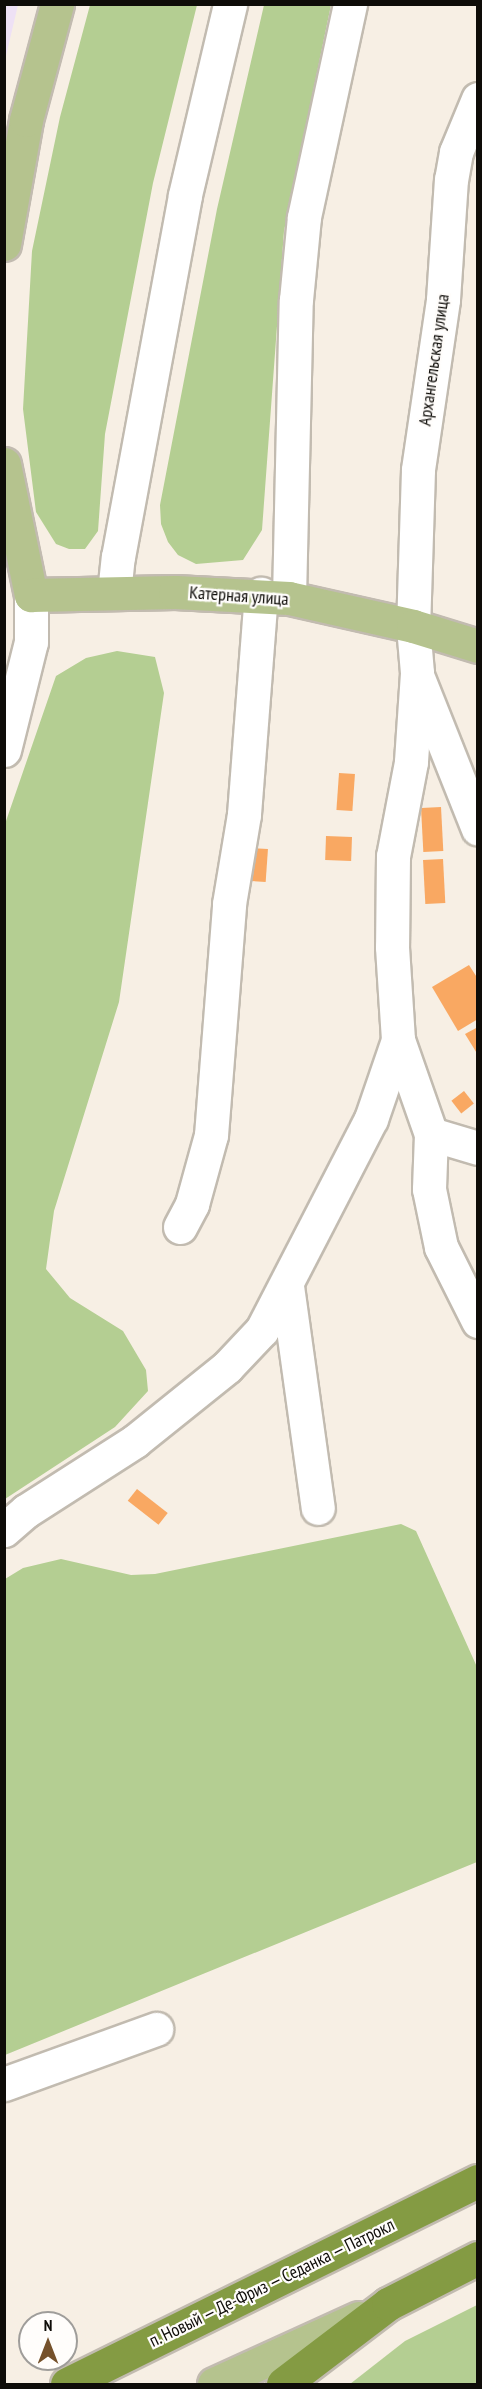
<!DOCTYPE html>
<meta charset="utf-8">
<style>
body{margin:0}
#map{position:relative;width:482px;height:2389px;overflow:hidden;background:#f7efe4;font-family:"PT Sans Narrow",sans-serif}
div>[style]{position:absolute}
.industrial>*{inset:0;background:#eee1f5}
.green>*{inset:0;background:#b4ce92}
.building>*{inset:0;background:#f9a862;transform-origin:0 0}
.roads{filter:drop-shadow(2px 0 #c2bbb0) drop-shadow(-2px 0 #c2bbb0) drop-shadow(0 2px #c2bbb0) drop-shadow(0 -2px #c2bbb0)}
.minor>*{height:33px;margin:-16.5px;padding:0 16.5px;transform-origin:16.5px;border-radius:16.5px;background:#fff}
.major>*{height:33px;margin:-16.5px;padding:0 16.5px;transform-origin:16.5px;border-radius:16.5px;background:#b5c38e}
.highway>*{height:33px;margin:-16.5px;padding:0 16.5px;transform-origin:16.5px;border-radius:16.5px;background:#849b43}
span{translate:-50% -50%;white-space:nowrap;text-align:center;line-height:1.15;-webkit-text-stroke:4.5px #fffdfb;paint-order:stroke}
.street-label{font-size:18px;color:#0e0c08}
.frame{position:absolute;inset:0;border:6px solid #0e0c08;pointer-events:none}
.north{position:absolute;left:18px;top:2311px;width:60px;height:60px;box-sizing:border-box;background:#fffdfb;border:2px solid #9f9d9a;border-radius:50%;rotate:0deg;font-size:16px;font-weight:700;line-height:24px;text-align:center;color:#0e0c08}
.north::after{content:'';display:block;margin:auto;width:21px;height:27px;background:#75512b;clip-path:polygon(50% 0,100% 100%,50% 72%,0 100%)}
</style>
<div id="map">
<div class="industrial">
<i style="clip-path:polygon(5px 4px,18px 5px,5px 60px,4px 5px)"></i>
</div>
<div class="green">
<i style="clip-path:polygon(90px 5px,197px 5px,153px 183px,105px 434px,98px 531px,85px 549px,69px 549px,56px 544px,36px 512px,23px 409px,32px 251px,60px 117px)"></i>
<i style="clip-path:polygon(264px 5px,331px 5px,284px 231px,262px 530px,243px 560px,196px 564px,178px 555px,168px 542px,161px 524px,160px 505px,217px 209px)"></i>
<i style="clip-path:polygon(117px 651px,155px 657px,164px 693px,119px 1002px,54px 1211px,46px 1269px,70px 1298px,123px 1331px,146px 1370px,148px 1391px,115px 1427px,5px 1499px,5px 824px,56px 676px,86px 658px)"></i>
<i style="clip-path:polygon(401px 1524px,416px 1531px,477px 1667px,477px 1862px,5px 2055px,5px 1579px,23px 1568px,61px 1559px,131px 1575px,155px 1574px)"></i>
<i style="clip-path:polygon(477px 2305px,477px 2384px,350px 2384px,405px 2341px)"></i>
</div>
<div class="building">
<i style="left:339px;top:773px;width:16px;height:37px;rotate:4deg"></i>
<i style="left:441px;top:807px;width:44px;height:20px;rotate:87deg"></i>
<i style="left:326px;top:836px;width:26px;height:24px;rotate:2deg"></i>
<i style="left:252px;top:848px;width:16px;height:33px;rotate:4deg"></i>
<i style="left:443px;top:859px;width:44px;height:20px;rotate:87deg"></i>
<i style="clip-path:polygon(469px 965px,478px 979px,478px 1019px,458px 1031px,432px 987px)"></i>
<i style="clip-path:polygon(478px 1027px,478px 1055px,465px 1034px)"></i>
<i style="left:464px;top:1091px;width:16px;height:16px;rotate:52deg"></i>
<i style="left:137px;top:1489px;width:39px;height:15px;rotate:38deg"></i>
</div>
<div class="roads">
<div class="minor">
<i style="left:478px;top:99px;width:57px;rotate:112.5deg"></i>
<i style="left:456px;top:152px;width:27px;rotate:100deg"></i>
<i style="left:451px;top:179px;width:121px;rotate:93.8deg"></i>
<i style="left:443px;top:300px;width:172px;rotate:98.4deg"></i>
<i style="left:418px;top:470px;width:156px;rotate:91.8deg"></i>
<i style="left:413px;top:626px;width:47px;rotate:85.1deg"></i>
<i style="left:417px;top:673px;width:89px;rotate:93.9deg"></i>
<i style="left:411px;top:762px;width:96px;rotate:100.8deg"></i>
<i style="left:393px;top:856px;width:91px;rotate:90.6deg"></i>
<i style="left:392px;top:947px;width:93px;rotate:86.3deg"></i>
<i style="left:398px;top:1040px;width:100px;rotate:70.7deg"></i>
<i style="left:431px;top:1134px;width:55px;rotate:92.1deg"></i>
<i style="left:429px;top:1189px;width:59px;rotate:78.3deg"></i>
<i style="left:441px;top:1247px;width:83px;rotate:63.4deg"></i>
<i style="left:114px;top:593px;width:36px;rotate:-84deg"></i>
<i style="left:118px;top:557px;width:368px;rotate:-79.5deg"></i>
<i style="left:185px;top:195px;width:196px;rotate:-76.7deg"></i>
<i style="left:289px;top:598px;width:298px;rotate:-88.7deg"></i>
<i style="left:296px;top:300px;width:83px;rotate:-84.5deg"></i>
<i style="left:304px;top:217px;width:218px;rotate:-77.8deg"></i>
<i style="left:418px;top:678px;width:162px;rotate:68.3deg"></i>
<i style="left:4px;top:750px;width:111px;rotate:-76deg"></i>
<i style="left:31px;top:642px;width:47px;rotate:-90deg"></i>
<i style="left:431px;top:1134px;width:49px;rotate:16.6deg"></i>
<i style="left:180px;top:1227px;width:26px;rotate:-62deg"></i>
<i style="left:192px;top:1204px;width:72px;rotate:-74.6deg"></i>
<i style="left:211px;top:1135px;width:232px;rotate:-85.5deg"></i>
<i style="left:229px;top:904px;width:91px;rotate:-80.5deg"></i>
<i style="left:244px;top:814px;width:221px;rotate:-85.6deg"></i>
<i style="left:287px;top:1286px;width:224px;rotate:82.1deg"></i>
<i style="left:4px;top:1530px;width:29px;rotate:-41deg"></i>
<i style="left:26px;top:1511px;width:130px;rotate:-32.7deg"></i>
<i style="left:135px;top:1441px;width:118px;rotate:-38.8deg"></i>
<i style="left:227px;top:1367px;width:51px;rotate:-46.6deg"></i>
<i style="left:262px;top:1330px;width:237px;rotate:-62.7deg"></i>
<i style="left:371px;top:1119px;width:83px;rotate:-71.1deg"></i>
<i style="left:4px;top:2084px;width:162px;rotate:-19.9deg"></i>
</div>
<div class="major">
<i style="left:4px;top:244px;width:126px;rotate:-79.9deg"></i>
<i style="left:26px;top:120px;width:120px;rotate:-75deg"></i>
<i style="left:4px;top:464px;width:134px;rotate:78.4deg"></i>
<i style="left:31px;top:595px;width:144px;rotate:-1.2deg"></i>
<i style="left:175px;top:592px;width:114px;rotate:3deg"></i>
<i style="left:289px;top:598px;width:127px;rotate:12.7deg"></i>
<i style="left:413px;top:626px;width:68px;rotate:17.1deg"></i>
<i style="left:214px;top:2384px;width:159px;rotate:-24.5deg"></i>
</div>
<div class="highway">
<i style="left:67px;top:2384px;width:458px;rotate:-26.3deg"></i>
<i style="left:283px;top:2384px;width:132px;rotate:-37.3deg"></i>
<i style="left:388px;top:2304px;width:101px;rotate:-27.1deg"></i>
</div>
</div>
<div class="street-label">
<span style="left:434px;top:360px;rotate:-82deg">Архангельская улица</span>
<span style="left:239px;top:596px;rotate:4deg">Катерная улица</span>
<span style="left:272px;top:2283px;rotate:-26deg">п. Новый — Де-Фриз — Седанка — Патрокл</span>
</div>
<div class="frame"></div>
<div class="north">N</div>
</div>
